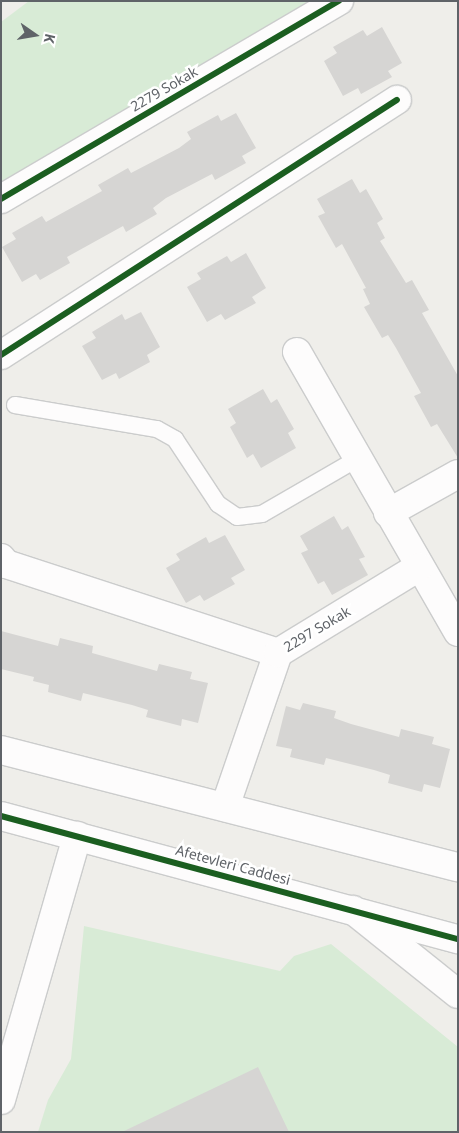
<!DOCTYPE html>
<style>
body{margin:0}
#map{position:relative;width:459px;height:1133px;overflow:hidden;background:#efeeea;font-family:"Noto Sans",sans-serif}
div>[style]{position:absolute}
.green>*{inset:0;background:#d8ebd6}
.building>*{inset:0;background:#d6d5d3}
.roads{filter:drop-shadow(1px 0 #cbcccc) drop-shadow(-1px 0 #cbcccc) drop-shadow(0 1px #cbcccc) drop-shadow(0 -1px #cbcccc)}
.service>*{height:16px;margin:-8px;padding:0 8px;transform-origin:8px;border-radius:8px;background:#fdfcfc}
.minor>*{height:28px;margin:-14px;padding:0 14px;transform-origin:14px;border-radius:14px;background:#fdfcfc}
.tertiary>*{height:28px;margin:-14px;padding:0 14px;transform-origin:14px;border-radius:14px;background:#fdfcfc}
.cycleway>*{height:6px;margin:-3px;padding:0 3px;transform-origin:3px;border-radius:3px;background:#1b5e20}
span{translate:-50% -50%;white-space:nowrap;text-align:center;line-height:1.15;-webkit-text-stroke:5px #fff;paint-order:stroke}
.street-label{font-size:14px;color:#5f6368}
.frame{position:absolute;inset:0;border:2px solid #5f6368;pointer-events:none}
.north{position:absolute;left:10px;top:10px;width:50px;height:50px;-webkit-text-stroke:4px #fff;paint-order:stroke;rotate:103deg;font-size:14px;font-weight:700;line-height:20px;text-align:center;color:#5f6368}
.north::after{content:'';display:block;margin:auto;width:18px;height:22px;background:#5f6368;clip-path:polygon(50% 0,100% 100%,50% 72%,0 100%)}
</style>
<div id="map">
<div class="green">
<i style="clip-path:polygon(29px 1px,317px 1px,1px 189px,1px 22px)"></i>
<i style="clip-path:polygon(84px 926px,280px 971px,294px 956px,331px 944px,458px 1047px,458px 1132px,38px 1132px,48px 1100px,71px 1059px)"></i>
</div>
<div class="building">
<i style="clip-path:polygon(382px 27px,402px 63px,388px 71px,392px 77px,361px 94px,358px 88px,343px 96px,324px 61px,337px 53px,333px 47px,363px 30px,367px 36px)"></i>
<i style="clip-path:polygon(236px 113px,256px 148px,242px 156px,246px 163px,215px 180px,212px 174px,166px 198px,153px 208px,157px 214px,126px 232px,123px 226px,67px 257px,70px 263px,40px 280px,36px 274px,22px 282px,2px 247px,16px 239px,12px 233px,42px 216px,46px 222px,102px 191px,98px 185px,128px 168px,131px 173px,179px 148px,191px 139px,187px 132px,218px 115px,221px 121px)"></i>
<i style="clip-path:polygon(352px 179px,360px 193px,366px 189px,383px 219px,377px 223px,385px 238px,380px 241px,406px 283px,412px 280px,429px 310px,422px 313px,458px 376px,458px 458px,437px 424px,431px 427px,414px 396px,421px 393px,396px 348px,388px 335px,382px 338px,364px 307px,370px 304px,363px 289px,366px 288px,342px 244px,336px 248px,318px 216px,325px 213px,317px 199px)"></i>
<i style="clip-path:polygon(246px 253px,266px 288px,252px 297px,256px 303px,225px 320px,221px 314px,207px 322px,187px 287px,201px 279px,197px 273px,227px 256px,231px 262px)"></i>
<i style="clip-path:polygon(141px 312px,160px 347px,147px 355px,150px 362px,119px 379px,116px 373px,102px 380px,82px 346px,96px 338px,92px 332px,122px 314px,125px 320px)"></i>
<i style="clip-path:polygon(263px 389px,271px 403px,277px 399px,294px 429px,288px 433px,296px 448px,261px 468px,253px 454px,247px 458px,230px 427px,236px 423px,228px 409px)"></i>
<i style="clip-path:polygon(334px 516px,342px 530px,348px 526px,365px 557px,359px 559px,368px 575px,332px 595px,324px 581px,318px 584px,301px 553px,308px 550px,300px 536px)"></i>
<i style="clip-path:polygon(225px 535px,245px 570px,231px 578px,235px 584px,204px 601px,200px 595px,186px 603px,166px 568px,180px 560px,176px 554px,206px 537px,209px 543px)"></i>
<i style="clip-path:polygon(1px 631px,58px 646px,60px 638px,93px 646px,92px 653px,157px 671px,159px 664px,192px 672px,190px 679px,208px 683px,198px 723px,182px 719px,181px 726px,146px 717px,148px 710px,132px 705px,83px 693px,81px 701px,48px 692px,49px 685px,33px 681px,34px 677px,1px 669px)"></i>
<i style="clip-path:polygon(303px 703px,336px 711px,334px 718px,351px 724px,399px 737px,401px 729px,434px 737px,432px 744px,450px 749px,440px 788px,424px 784px,422px 792px,388px 783px,390px 775px,374px 770px,326px 758px,324px 765px,290px 757px,292px 749px,276px 746px,286px 706px,300px 710px)"></i>
<i style="clip-path:polygon(258px 1067px,289px 1132px,122px 1132px)"></i>
</div>
<div class="roads">
<div class="service">
<i style="left:15px;top:405px;width:144px;rotate:9.6deg"></i>
<i style="left:157px;top:429px;width:21px;rotate:29deg"></i>
<i style="left:175px;top:439px;width:78px;rotate:56.5deg"></i>
<i style="left:218px;top:504px;width:23px;rotate:34deg"></i>
<i style="left:237px;top:517px;width:25px;rotate:-7deg"></i>
<i style="left:262px;top:514px;width:110px;rotate:-30.1deg"></i>
</div>
<div class="minor">
<i style="left:1px;top:199px;width:392px;rotate:-30.4deg"></i>
<i style="left:297px;top:352px;width:323px;rotate:60.1deg"></i>
<i style="left:1px;top:355px;width:471px;rotate:-32.8deg"></i>
<i style="left:388px;top:513px;width:80px;rotate:-29.1deg"></i>
<i style="left:1px;top:558px;width:8px;rotate:50deg"></i>
<i style="left:6px;top:564px;width:286px;rotate:18.1deg"></i>
<i style="left:225px;top:807px;width:163px;rotate:-71deg"></i>
<i style="left:278px;top:653px;width:165px;rotate:-31.4deg"></i>
<i style="left:353px;top:910px;width:134px;rotate:38.7deg"></i>
<i style="left:1px;top:1100px;width:275px;rotate:-73.9deg"></i>
</div>
<div class="tertiary">
<i style="left:1px;top:750px;width:472px;rotate:14.4deg"></i>
<i style="left:1px;top:816px;width:473px;rotate:15.1deg"></i>
</div>
</div>
<div class="cycleway">
<i style="left:1px;top:199px;width:392px;rotate:-30.4deg"></i>
<i style="left:1px;top:355px;width:471px;rotate:-32.8deg"></i>
<i style="left:1px;top:816px;width:473px;rotate:15.1deg"></i>
</div>
<div class="street-label">
<span style="left:164px;top:89px;rotate:-30deg">2279 Sokak</span>
<span style="left:317px;top:629px;rotate:-31deg">2297 Sokak</span>
<span style="left:233px;top:865px;rotate:15deg">Afetevleri Caddesi</span>
</div>
<div class="frame"></div>
<div class="north">K</div>
</div>
